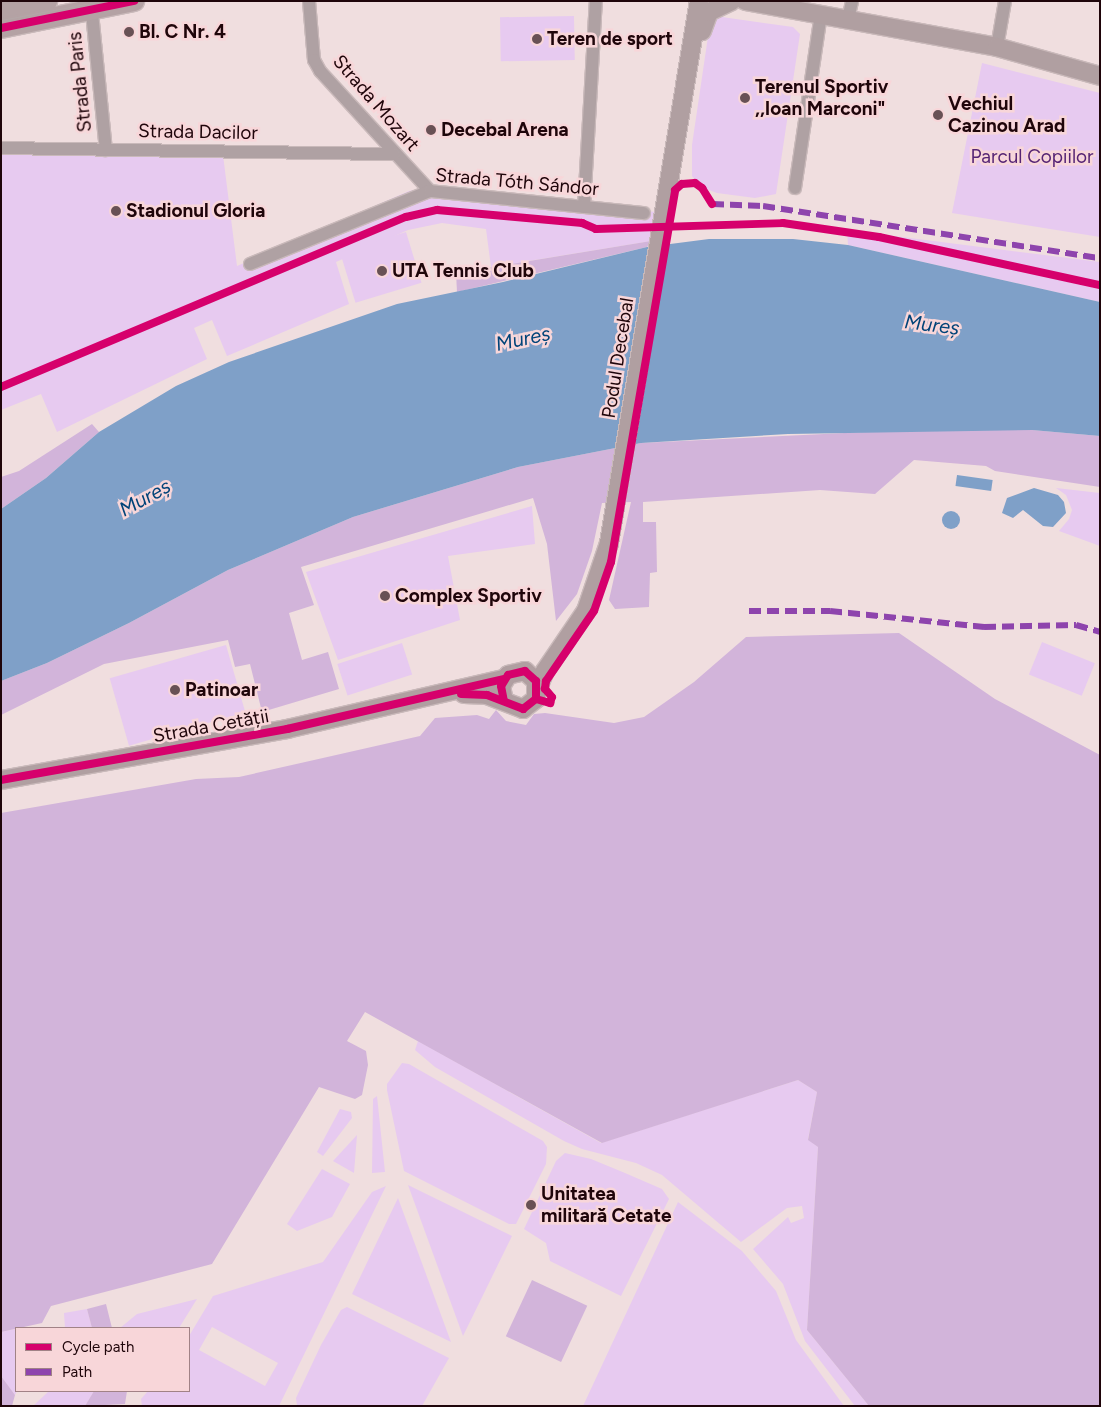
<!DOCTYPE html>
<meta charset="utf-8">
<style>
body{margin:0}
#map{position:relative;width:1101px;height:1407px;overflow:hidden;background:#f0dedf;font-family:Figtree,sans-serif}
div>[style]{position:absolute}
.green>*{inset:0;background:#e7caf0;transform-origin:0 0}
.forest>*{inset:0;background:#d2b4da;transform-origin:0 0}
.water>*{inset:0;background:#7fa0c8;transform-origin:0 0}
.round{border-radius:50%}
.roads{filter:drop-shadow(1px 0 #c9b9ba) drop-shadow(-1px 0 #c9b9ba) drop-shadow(0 1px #c9b9ba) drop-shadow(0 -1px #c9b9ba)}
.street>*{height:12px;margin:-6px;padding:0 6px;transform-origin:6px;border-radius:6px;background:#afa1a3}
.secondary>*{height:18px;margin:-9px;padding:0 9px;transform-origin:9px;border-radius:9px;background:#b09fa1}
.primary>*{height:20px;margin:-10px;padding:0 10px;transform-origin:10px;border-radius:10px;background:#b4a2a4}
.tram>*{height:1px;margin:-0.5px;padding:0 0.5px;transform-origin:0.5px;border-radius:0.5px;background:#b4a7a8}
.quiet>*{height:6px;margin-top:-3px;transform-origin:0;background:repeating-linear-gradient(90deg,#8e44ad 0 12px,transparent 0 18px)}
.cycleway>*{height:8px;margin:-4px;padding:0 4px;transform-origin:4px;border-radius:4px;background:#d6006c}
.dots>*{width:14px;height:14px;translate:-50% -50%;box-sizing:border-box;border:2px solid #f8d6d9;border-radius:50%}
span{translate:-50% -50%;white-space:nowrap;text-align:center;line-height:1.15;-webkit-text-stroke:5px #f8d6d9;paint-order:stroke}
.poi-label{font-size:19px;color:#1f050a;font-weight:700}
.left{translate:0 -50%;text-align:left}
.street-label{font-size:19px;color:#1f050a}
.park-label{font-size:19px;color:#562474}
.water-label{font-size:20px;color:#004378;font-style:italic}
.frame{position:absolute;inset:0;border:2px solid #1f050a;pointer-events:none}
.legend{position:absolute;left:15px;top:1327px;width:175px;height:65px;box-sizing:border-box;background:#f8d6d9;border:1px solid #a18286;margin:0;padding:6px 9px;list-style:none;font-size:15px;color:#1f050a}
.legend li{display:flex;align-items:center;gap:10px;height:25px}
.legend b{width:25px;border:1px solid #a18286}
</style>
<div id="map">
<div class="green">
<i style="left:574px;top:16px;width:44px;height:74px;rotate:89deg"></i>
<i style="clip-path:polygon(715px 16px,793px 27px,800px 34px,776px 194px,755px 198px,717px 193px,701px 187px,692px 176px,692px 145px,710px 23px)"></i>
<i style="clip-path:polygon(982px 63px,1100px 93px,1100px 237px,952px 213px)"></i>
<i style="clip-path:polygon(1px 155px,223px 155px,237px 266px,409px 191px,442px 186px,655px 212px,651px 241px,491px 267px,486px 229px,442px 223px,408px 230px,336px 262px,349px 304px,227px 356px,212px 320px,194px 328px,207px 359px,57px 432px,41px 394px,1px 410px)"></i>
<i style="clip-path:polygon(847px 230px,1100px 262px,1100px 302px,848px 245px)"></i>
<i style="left:406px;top:232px;width:53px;height:69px;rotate:73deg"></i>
<i style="clip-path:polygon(1056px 488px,1100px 493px,1100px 546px,1059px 531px,1069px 519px,1072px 510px,1066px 495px)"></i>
<i style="clip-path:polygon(532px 506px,535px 544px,448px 556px,460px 620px,338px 660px,306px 572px)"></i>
<i style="left:1042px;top:642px;width:57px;height:35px;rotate:22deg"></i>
<i style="left:402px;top:643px;width:33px;height:68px;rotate:72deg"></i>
<i style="left:226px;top:645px;width:70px;height:121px;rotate:74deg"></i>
<i style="clip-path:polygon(418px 1041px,601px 1143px,798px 1080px,817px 1092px,808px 1139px,818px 1147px,807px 1330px,869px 1406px,855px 1406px,805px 1341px,783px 1284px,753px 1249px,788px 1217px,791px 1223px,804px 1218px,802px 1206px,787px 1208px,741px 1242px,662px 1175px,636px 1163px,582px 1149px,564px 1141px,435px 1067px,415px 1050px)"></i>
<i style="clip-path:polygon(402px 1063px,409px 1064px,543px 1141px,547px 1147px,546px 1164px,516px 1224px,509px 1224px,404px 1171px,387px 1090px,387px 1084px)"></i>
<i style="clip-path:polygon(377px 1096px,385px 1172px,372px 1173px,373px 1099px)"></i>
<i style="clip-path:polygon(340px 1109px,351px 1112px,352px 1118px,323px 1156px,317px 1152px)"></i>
<i style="clip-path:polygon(357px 1135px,354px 1173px,333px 1161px)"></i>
<i style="clip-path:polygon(565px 1153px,591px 1159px,625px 1173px,662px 1189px,669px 1199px,621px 1296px,550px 1261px,546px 1243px,524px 1229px,556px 1161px)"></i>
<i style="clip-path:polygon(322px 1169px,350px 1184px,332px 1217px,297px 1231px,287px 1224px)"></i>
<i style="clip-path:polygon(408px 1185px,512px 1236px,463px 1336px)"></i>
<i style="clip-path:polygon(evenodd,386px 1186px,279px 1406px,142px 1406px,141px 1399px,148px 1391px,189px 1391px,189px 1336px,213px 1296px,323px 1262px,372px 1192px,386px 1186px,212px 1327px,278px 1363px,265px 1386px,199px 1350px,212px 1327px)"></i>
<i style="clip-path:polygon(398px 1198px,451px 1342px,352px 1294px)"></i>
<i style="clip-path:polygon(678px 1202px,742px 1251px,776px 1291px,796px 1340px,844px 1406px,583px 1406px)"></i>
<i style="clip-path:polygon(197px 1299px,179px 1328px,120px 1328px,137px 1314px)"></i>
<i style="clip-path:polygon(347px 1307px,449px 1358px,422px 1406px,297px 1406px,296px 1398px,321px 1345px,341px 1310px)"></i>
<i style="clip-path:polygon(87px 1309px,92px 1328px,65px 1328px,64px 1313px)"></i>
<i style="clip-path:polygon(16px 1329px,17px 1391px,15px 1395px,1px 1376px,1px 1332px)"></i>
<i style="clip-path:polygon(49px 1391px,94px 1391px,85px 1406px,33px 1406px)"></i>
</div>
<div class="forest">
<i style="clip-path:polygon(651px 241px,647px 247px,457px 292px,456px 273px)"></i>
<i style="clip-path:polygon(92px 424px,99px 432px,46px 478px,1px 509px,1px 477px,19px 471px)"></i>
<i style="clip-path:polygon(907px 430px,1032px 430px,1100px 436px,1100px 487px,995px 471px,986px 466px,914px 460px,875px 494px,820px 490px,643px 502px,643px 522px,656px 522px,657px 572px,650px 573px,649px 607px,615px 609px,609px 600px,631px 502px,602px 503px,592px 551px,577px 594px,556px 621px,547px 544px,533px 498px,301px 567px,314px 605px,289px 613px,302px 660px,328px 652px,339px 689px,262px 712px,250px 664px,235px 667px,228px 640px,104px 664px,1px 715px,1px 681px,47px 663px,129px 623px,228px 570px,353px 517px,518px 467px,641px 443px)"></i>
<i style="clip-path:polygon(899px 633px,995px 699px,1100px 755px,1100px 1406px,869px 1406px,807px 1330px,818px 1147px,808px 1140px,817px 1092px,798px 1080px,602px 1143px,365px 1012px,347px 1041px,366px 1051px,368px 1065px,362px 1095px,355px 1099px,319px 1087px,212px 1264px,51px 1306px,42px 1323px,1px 1332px,1px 813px,196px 779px,239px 777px,420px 736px,435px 718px,477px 715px,489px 719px,496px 710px,506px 721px,526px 725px,534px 714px,545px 713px,614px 723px,644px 717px,694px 682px,746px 637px)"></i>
<i style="left:532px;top:1280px;width:61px;height:62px;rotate:25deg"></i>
<i style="clip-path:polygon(106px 1304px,112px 1328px,92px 1328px,87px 1309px)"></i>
<i style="clip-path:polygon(1px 1376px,15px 1395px,12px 1406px,1px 1406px)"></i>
<i style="clip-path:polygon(94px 1391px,127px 1391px,125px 1404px,85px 1406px)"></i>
</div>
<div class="water">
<i style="clip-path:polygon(709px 239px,793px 239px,848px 245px,1100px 302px,1100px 436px,1032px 430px,788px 434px,641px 443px,518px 467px,353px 517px,228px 570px,129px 623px,47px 663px,1px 681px,1px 509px,46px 478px,99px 432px,176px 386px,229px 362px,397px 304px,503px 282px,647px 247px)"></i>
<i style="left:957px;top:475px;width:36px;height:11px;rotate:8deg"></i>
<i style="clip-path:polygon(1034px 488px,1058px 495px,1064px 502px,1066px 513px,1053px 527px,1043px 526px,1023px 510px,1013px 518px,1002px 513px,1007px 498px)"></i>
<i class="round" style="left:942px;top:511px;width:18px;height:18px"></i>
</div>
<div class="roads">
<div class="street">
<i style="left:309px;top:1px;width:59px;rotate:85.2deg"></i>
<i style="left:314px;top:60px;width:13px;rotate:61deg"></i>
<i style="left:320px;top:71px;width:163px;rotate:47.5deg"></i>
<i style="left:91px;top:3px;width:148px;rotate:84.2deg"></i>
<i style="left:848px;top:19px;width:18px;rotate:-77deg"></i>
<i style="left:997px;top:47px;width:47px;rotate:-80.1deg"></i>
<i style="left:1px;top:148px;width:393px;rotate:0.9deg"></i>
<i style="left:795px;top:188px;width:176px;rotate:-81.5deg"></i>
<i style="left:584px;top:207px;width:206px;rotate:-86.7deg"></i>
<i style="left:250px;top:264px;width:194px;rotate:-22.1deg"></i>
<i style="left:430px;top:191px;width:215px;rotate:5.9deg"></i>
</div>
<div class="secondary">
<i style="left:745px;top:1px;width:256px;rotate:10.3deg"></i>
<i style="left:997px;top:47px;width:107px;rotate:15.7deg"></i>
<i style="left:702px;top:31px;width:20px;rotate:-70deg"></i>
<i style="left:709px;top:12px;width:25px;rotate:-26deg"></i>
<i style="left:538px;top:688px;width:18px;rotate:-68deg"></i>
<i style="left:545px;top:671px;width:73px;rotate:-55.7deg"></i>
<i style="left:586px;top:611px;width:72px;rotate:-71.3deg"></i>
<i style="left:609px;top:543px;width:549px;rotate:-80.57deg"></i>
<i style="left:464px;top:694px;width:23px;rotate:2deg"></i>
<i style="left:487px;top:695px;width:39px;rotate:21deg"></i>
<i style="left:523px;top:709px;width:16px;rotate:-38deg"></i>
<i style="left:536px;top:699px;width:18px;rotate:-90deg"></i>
<i style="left:536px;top:681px;width:15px;rotate:-138deg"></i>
<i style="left:525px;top:671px;width:17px;rotate:167deg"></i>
<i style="left:508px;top:675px;width:13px;rotate:122deg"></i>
<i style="left:501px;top:686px;width:15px;rotate:79deg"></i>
<i style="left:1px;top:780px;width:291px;rotate:-10.1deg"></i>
<i style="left:287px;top:729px;width:223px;rotate:-13deg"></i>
</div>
<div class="primary">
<i style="left:1px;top:9px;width:47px;rotate:-9.9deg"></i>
<i style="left:1px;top:28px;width:136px;rotate:-11.5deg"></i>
</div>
</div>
<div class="tram">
<i style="left:1px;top:20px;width:103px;rotate:-10.7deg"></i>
</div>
<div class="quiet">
<i style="left:712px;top:204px;width:51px;rotate:2.2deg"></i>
<i style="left:763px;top:206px;width:341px;rotate:8.8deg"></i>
<i style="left:749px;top:611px;width:81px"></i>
<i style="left:830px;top:611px;width:155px;rotate:5.9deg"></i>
<i style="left:984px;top:627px;width:92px;rotate:-1.2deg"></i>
<i style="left:1076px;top:625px;width:25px;rotate:16deg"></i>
</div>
<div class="cycleway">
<i style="left:1px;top:28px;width:136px;rotate:-11.5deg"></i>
<i style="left:1px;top:387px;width:439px;rotate:-22.8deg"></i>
<i style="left:406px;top:217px;width:32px;rotate:-13deg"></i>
<i style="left:437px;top:210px;width:146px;rotate:5.1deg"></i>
<i style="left:582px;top:223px;width:15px;rotate:23deg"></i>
<i style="left:596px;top:229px;width:187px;rotate:-1.8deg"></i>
<i style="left:783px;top:223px;width:97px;rotate:8.3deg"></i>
<i style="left:879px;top:237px;width:226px;rotate:12.3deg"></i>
<i style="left:461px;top:694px;width:26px;rotate:2deg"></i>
<i style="left:487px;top:695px;width:39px;rotate:21deg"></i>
<i style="left:523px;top:709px;width:16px;rotate:-38deg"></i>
<i style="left:536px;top:699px;width:18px;rotate:-90deg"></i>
<i style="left:536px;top:681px;width:15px;rotate:-138deg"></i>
<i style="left:525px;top:671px;width:17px;rotate:167deg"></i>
<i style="left:508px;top:675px;width:13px;rotate:122deg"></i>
<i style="left:501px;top:686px;width:15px;rotate:79deg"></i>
<i style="left:536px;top:699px;width:15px;rotate:16deg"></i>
<i style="left:550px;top:703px;width:6px;rotate:-72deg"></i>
<i style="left:552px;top:697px;width:11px;rotate:-131deg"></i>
<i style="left:545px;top:689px;width:8px;rotate:-83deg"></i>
<i style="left:546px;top:681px;width:85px;rotate:-55.6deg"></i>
<i style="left:594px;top:611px;width:52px;rotate:-70.9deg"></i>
<i style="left:611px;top:562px;width:377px;rotate:-80.2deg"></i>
<i style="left:675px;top:190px;width:9px;rotate:-41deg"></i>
<i style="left:682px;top:184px;width:13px;rotate:-4deg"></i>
<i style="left:695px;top:183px;width:9px;rotate:36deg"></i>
<i style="left:702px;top:188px;width:19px;rotate:58deg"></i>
<i style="left:1px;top:780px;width:291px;rotate:-10.1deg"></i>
<i style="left:287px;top:729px;width:223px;rotate:-13deg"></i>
</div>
<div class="dots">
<i style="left:129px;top:32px;background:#685155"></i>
<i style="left:537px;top:39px;background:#685155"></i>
<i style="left:745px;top:98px;background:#685155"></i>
<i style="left:938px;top:115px;background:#685155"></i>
<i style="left:431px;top:130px;background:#685155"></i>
<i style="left:116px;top:211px;background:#685155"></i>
<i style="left:382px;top:271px;background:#685155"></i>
<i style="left:385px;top:596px;background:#685155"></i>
<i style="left:175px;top:690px;background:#685155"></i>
<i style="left:531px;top:1205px;background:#685155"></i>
</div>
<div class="poi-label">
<span class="left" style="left:139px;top:32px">Bl. C Nr. 4</span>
<span class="left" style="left:547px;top:39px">Teren de sport</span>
<span class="left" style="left:755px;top:98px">Terenul Sportiv<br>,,Ioan Marconi"</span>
<span class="left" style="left:948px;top:115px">Vechiul<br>Cazinou Arad</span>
<span class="left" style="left:441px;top:130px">Decebal Arena</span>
<span class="left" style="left:126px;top:211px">Stadionul Gloria</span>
<span class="left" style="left:392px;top:271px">UTA Tennis Club</span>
<span class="left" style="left:395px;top:596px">Complex Sportiv</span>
<span class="left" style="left:185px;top:690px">Patinoar</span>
<span class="left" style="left:541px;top:1205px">Unitatea<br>militară Cetate</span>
</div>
<div class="street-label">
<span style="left:80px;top:82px;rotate:-96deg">Strada Paris</span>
<span style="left:376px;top:103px;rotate:49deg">Strada Mozart</span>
<span style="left:198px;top:132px;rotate:1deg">Strada Dacilor</span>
<span style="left:517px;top:182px;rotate:5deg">Strada Tóth Sándor</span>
<span style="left:618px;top:358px;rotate:-81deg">Podul Decebal</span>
<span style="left:211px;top:726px;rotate:-10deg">Strada Cetății</span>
</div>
<div class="park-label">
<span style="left:1032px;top:157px">Parcul Copiilor</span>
</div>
<div class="water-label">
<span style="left:932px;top:325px;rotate:7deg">Mureș</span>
<span style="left:523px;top:339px;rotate:-12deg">Mureș</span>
<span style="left:145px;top:498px;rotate:-29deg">Mureș</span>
</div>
<div class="frame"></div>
<ul class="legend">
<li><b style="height:6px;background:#d6006c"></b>Cycle path</li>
<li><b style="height:6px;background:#8e44ad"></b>Path</li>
</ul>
</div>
